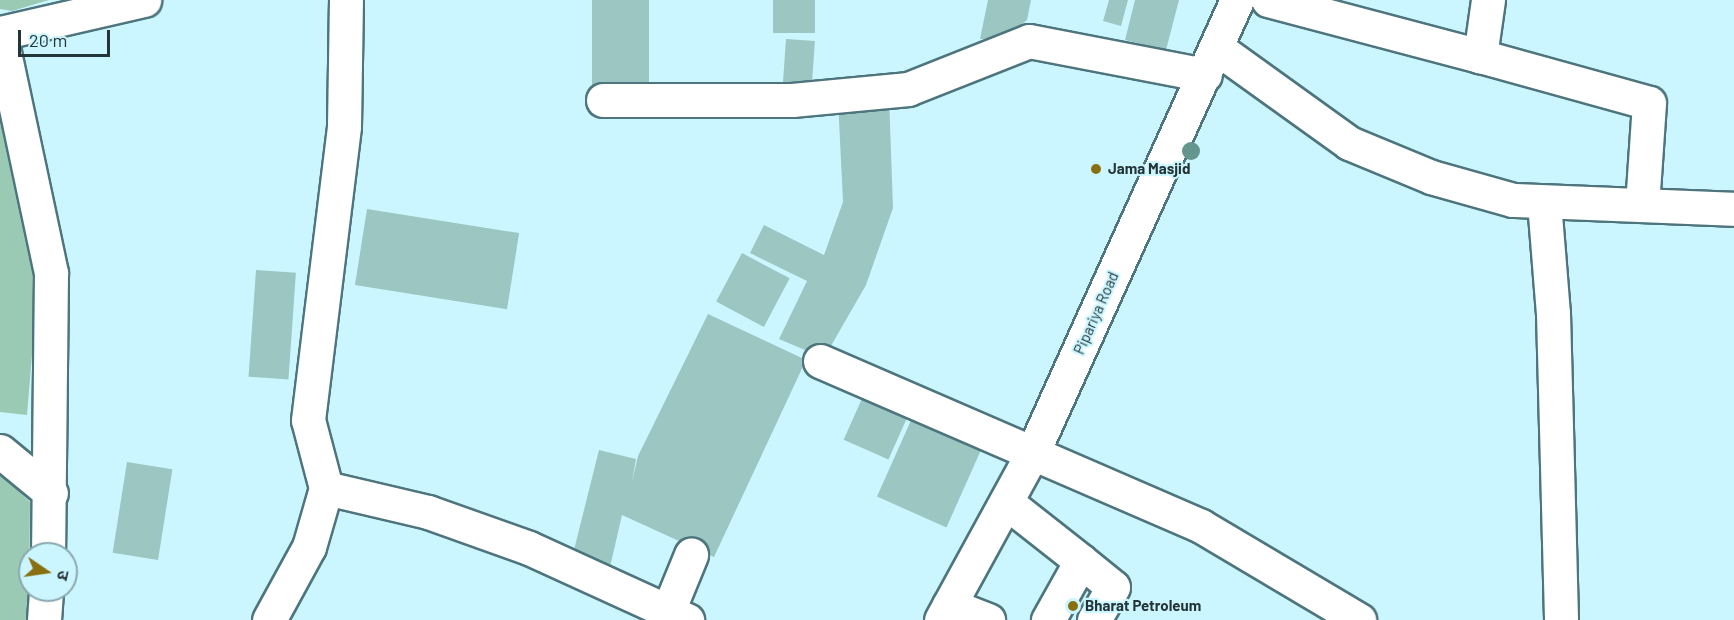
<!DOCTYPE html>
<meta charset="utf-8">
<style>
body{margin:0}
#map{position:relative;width:1734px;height:620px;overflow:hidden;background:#ccf6ff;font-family:Barlow,"Noto Sans Devanagari",sans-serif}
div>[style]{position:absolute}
.green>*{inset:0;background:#9bcab4}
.building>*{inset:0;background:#9cc6c1;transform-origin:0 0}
.roads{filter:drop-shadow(2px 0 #4e757d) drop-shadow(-2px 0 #4e757d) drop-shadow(0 2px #4e757d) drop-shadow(0 -2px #4e757d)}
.minor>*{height:33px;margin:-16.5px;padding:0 16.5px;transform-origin:16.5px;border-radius:16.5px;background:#fff}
.major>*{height:33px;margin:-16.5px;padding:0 16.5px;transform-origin:16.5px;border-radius:16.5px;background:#fff}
.trees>*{width:18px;height:18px;margin:-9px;border-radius:50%;background:#64958e}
.dots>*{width:16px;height:16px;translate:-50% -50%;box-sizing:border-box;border:3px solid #ccf6ff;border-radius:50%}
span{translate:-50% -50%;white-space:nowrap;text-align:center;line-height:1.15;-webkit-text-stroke:4.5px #ccf6ff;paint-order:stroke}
.poi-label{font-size:15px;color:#243538;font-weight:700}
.left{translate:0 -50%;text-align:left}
.street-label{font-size:15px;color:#243538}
.north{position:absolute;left:18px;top:542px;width:60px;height:60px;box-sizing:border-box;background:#ccf6ff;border:2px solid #89a9af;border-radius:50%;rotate:103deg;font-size:16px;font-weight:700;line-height:24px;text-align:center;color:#243538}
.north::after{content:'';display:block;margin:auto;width:21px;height:27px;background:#887011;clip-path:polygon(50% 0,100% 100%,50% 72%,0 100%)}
.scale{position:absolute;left:18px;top:30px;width:92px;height:27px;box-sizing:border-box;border:3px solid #243538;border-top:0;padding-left:8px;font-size:18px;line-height:21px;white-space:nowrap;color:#243538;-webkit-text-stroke:4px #ccf6ff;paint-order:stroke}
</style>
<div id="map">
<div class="green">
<i style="clip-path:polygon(0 0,49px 0,12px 11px,0 9px)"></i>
<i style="clip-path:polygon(0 121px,37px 295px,27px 415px,0 412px)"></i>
<i style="clip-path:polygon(0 472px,30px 502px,29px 620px,0 620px)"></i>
</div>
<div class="building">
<i style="left:592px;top:0;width:57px;height:87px"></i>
<i style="left:773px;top:0;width:42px;height:33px"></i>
<i style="clip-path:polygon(988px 0,1031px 0,1027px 20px,1004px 38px,980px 39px)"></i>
<i style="clip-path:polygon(1109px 0,1128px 0,1121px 26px,1103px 21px)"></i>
<i style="clip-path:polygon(1135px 0,1179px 0,1166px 50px,1125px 40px)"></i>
<i style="left:786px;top:39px;width:29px;height:50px;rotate:4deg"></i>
<i style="clip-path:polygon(889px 96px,893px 208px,866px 285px,824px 358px,779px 339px,807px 281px,750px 253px,764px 225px,824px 255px,843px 202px,838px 100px)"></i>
<i style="left:367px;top:209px;width:154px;height:77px;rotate:9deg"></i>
<i style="left:742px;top:253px;width:54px;height:55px;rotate:28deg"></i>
<i style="left:256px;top:270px;width:40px;height:107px;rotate:4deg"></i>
<i style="clip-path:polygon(708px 314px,806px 360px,714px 557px,622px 515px,610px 567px,572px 558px,599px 450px,636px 459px,632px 482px,638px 456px)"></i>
<i style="left:864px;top:394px;width:49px;height:50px;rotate:24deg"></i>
<i style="left:912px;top:418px;width:76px;height:86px;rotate:24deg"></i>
<i style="left:127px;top:462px;width:46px;height:92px;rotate:9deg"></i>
</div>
<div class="roads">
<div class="minor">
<i style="left:1268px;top:0;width:219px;rotate:14.8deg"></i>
<i style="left:1488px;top:0;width:57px;rotate:98.1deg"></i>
<i style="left:1480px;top:56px;width:175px;rotate:15.5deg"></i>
<i style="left:1649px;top:103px;width:102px;rotate:93.9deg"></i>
<i style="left:0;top:33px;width:245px;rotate:78deg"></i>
<i style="left:51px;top:273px;width:281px;rotate:90.6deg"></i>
<i style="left:0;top:33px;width:148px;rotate:-12.9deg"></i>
<i style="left:1217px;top:48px;width:163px;rotate:35.7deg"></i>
<i style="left:1349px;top:143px;width:89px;rotate:22.5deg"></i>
<i style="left:1431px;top:177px;width:85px;rotate:15.7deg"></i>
<i style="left:1513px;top:200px;width:221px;rotate:2.3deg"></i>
<i style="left:603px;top:100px;width:189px"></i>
<i style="left:792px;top:100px;width:117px;rotate:-5.4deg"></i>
<i style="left:908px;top:89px;width:130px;rotate:-21.6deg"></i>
<i style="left:1029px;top:41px;width:179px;rotate:10.9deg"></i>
<i style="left:1544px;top:202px;width:111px;rotate:85.4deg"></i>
<i style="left:1553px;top:313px;width:307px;rotate:88.5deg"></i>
<i style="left:820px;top:361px;width:415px;rotate:23.4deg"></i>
<i style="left:1201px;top:526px;width:184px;rotate:30.7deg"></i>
<i style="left:0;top:451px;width:66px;rotate:39.5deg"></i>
<i style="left:326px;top:488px;width:105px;rotate:13.2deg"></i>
<i style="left:428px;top:512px;width:107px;rotate:19.6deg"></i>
<i style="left:529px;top:548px;width:174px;rotate:24.5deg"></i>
<i style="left:1006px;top:502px;width:95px;rotate:38.2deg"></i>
<i style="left:1081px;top:561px;width:68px;rotate:119.2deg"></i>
<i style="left:1081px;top:561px;width:41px;rotate:39.1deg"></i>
<i style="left:1113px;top:587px;width:38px;rotate:120deg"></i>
<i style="left:949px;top:605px;width:42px;rotate:21deg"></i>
<i style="left:668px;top:611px;width:61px;rotate:-67.7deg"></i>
<i style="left:44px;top:620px;width:30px;rotate:-86deg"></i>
<i style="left:269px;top:620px;width:83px;rotate:-61.3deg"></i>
<i style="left:309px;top:547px;width:61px;rotate:-73.9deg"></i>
<i style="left:326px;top:488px;width:70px;rotate:-104.8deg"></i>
<i style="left:308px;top:420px;width:296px;rotate:-83deg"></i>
<i style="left:344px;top:126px;width:126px;rotate:-89.1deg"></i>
</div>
<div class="major">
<i style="left:941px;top:620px;width:189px;rotate:-61.3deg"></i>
<i style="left:1032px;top:454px;width:498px;rotate:-65.7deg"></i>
</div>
</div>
<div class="trees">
<i style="left:1191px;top:151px"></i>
</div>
<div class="dots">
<i style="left:1096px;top:169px;background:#887011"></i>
<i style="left:1073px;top:606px;background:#887011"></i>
</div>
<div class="poi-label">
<span class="left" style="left:1108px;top:169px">Jama Masjid</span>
<span class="left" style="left:1085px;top:606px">Bharat Petroleum</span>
</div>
<div class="street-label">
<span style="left:1096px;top:313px;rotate:-66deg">Pipariya Road</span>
</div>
<div class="north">उ</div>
<div class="scale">20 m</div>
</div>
